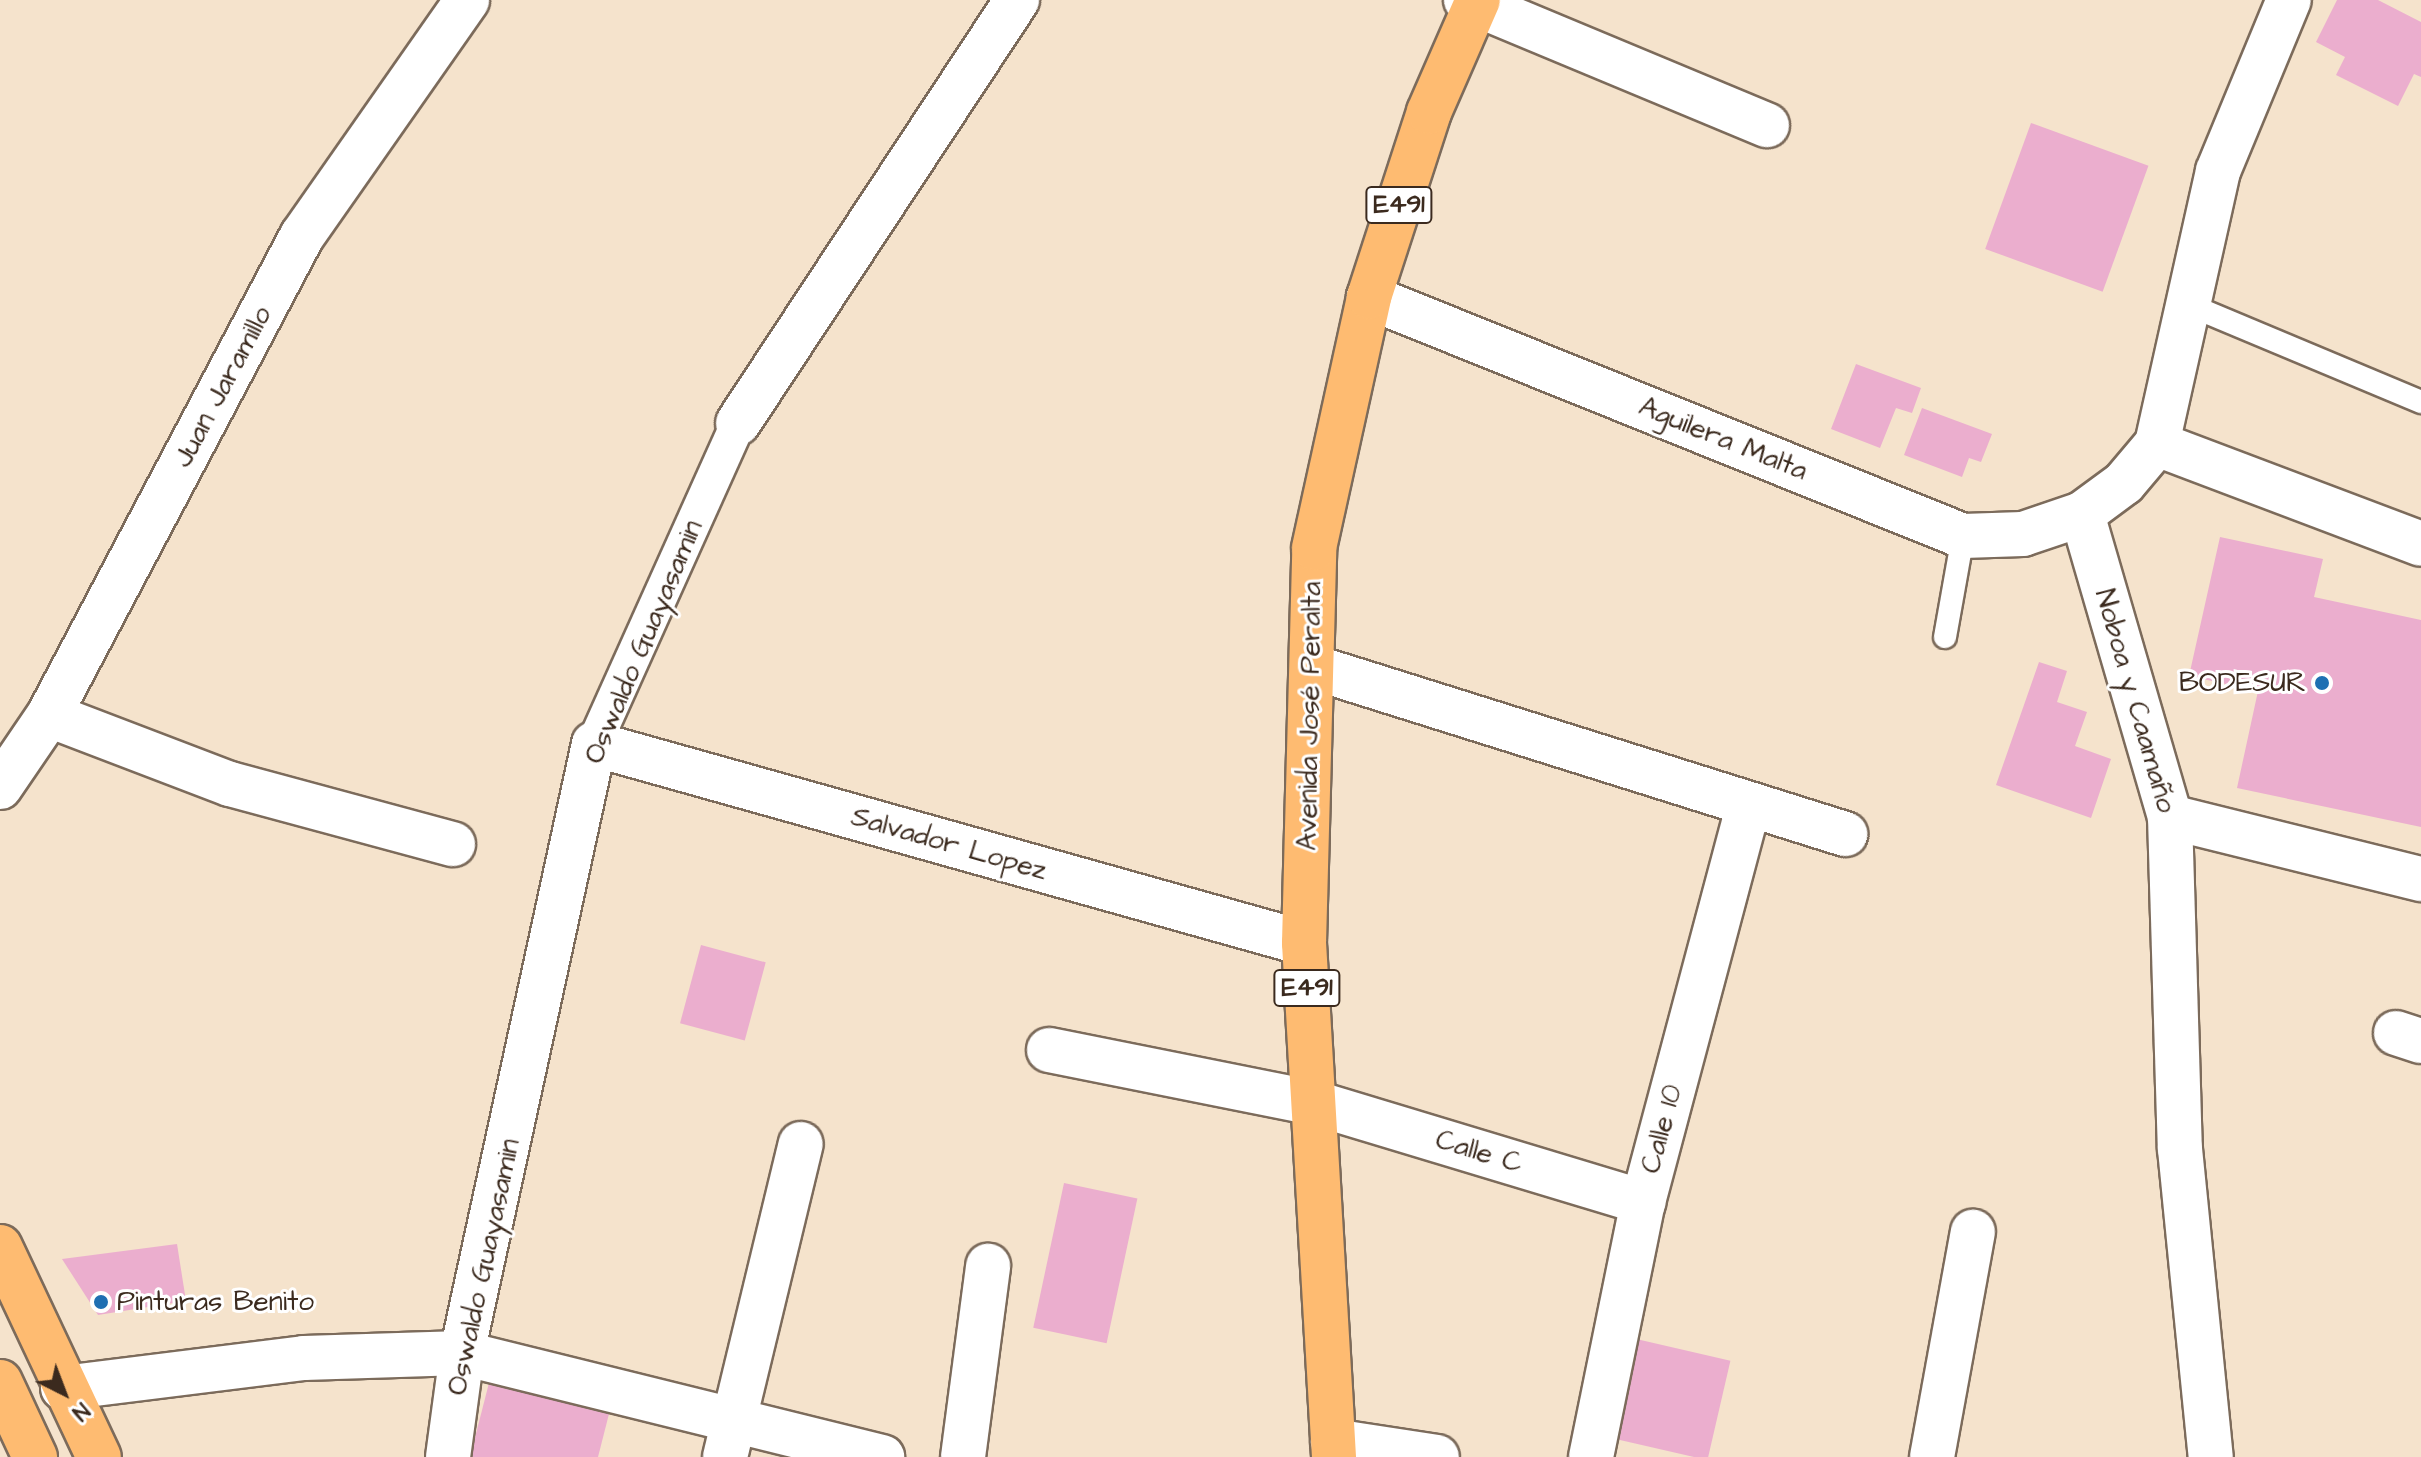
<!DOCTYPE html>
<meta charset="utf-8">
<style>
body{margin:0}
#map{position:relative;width:2421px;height:1457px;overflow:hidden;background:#f5e3cc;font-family:"Architects Daughter",sans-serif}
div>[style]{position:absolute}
.building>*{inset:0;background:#ebaece;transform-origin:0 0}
.roads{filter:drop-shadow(2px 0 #7c6b5b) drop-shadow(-2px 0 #7c6b5b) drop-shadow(0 2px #7c6b5b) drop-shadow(0 -2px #7c6b5b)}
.service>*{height:22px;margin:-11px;padding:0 11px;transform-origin:11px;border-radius:11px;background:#fff}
.pedestrian>*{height:34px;margin:-17px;padding:0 17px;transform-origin:17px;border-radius:17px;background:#fff}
.minor>*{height:44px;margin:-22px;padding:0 22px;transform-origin:22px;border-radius:22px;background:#fff}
.trunk>*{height:44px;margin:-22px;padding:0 22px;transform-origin:22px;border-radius:22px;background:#febb71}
.dots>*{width:22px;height:22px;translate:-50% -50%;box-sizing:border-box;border:4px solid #fff;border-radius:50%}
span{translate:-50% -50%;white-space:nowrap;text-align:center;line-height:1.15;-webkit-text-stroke:6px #fff;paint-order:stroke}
.shield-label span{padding:2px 6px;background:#fff;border:2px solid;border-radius:6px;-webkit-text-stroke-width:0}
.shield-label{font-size:26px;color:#3b2a1e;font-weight:700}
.street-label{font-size:28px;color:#3b2a1e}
.poi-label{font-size:28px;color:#3b2a1e}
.right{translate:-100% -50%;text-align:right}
.left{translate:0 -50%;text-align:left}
.north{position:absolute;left:24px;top:1353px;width:80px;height:80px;-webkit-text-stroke:6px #fff;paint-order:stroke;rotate:138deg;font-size:22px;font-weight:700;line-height:32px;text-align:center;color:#3b2a1e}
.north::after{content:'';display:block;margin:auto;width:28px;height:36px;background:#3b2a1e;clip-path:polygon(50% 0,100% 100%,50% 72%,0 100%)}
</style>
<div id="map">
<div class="building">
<i style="clip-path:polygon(2337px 0,2378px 0,2421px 22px,2421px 77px,2414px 74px,2398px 106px,2336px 75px,2345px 57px,2316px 42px)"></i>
<i style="left:2031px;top:123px;width:125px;height:134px;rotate:20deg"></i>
<i style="clip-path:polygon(1856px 364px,1921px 388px,1912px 413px,1896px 408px,1880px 448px,1831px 429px)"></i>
<i style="clip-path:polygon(1922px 408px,1992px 434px,1981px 462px,1969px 458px,1962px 477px,1904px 455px)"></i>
<i style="clip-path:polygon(2220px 537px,2323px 559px,2314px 597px,2421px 620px,2421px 827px,2237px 788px,2258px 691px,2189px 676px)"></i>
<i style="clip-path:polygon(2039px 662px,2067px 671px,2057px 702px,2087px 712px,2075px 746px,2111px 759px,2091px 818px,1996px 785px)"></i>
<i style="left:701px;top:945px;width:67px;height:81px;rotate:15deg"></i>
<i style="left:1064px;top:1183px;width:75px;height:148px;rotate:12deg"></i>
<i style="clip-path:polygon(177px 1244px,186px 1301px,98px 1315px,62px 1259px)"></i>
<i style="left:1632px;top:1338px;width:101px;height:102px;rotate:13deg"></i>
<i style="clip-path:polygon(490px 1379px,610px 1410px,598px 1457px,470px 1457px)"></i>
</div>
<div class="roads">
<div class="service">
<i style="left:2187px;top:304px;width:254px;rotate:22.7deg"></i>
<i style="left:1945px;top:637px;width:103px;rotate:-79.9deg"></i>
</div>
<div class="pedestrian">
<i style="left:594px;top:744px;width:352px;rotate:-65.8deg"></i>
</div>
<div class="minor">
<i style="left:1466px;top:0;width:326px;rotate:22.6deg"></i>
<i style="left:1369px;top:297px;width:640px;rotate:21.92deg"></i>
<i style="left:1963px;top:536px;width:60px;rotate:-1.9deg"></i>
<i style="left:2023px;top:534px;width:62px;rotate:-18.7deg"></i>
<i style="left:2082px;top:514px;width:52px;rotate:-36.4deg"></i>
<i style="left:2124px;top:483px;width:51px;rotate:-49.8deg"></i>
<i style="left:2157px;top:444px;width:280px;rotate:-77.4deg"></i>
<i style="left:2218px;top:171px;width:185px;rotate:-67.5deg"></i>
<i style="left:738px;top:423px;width:507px;rotate:-56.59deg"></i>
<i style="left:2157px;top:444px;width:282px;rotate:20.7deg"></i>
<i style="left:2082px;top:514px;width:316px;rotate:73.8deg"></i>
<i style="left:2170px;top:817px;width:332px;rotate:88.3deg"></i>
<i style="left:2180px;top:1149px;width:310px;rotate:84.3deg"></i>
<i style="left:1313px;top:667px;width:558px;rotate:17.43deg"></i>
<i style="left:49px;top:715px;width:194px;rotate:20.9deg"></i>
<i style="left:230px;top:784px;width:231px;rotate:15.1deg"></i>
<i style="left:0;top:787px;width:87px;rotate:-55.8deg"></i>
<i style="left:49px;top:715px;width:542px;rotate:-62.16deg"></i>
<i style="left:302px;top:236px;width:288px;rotate:-55deg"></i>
<i style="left:2170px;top:817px;width:259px;rotate:13.9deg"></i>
<i style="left:2396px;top:1033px;width:26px;rotate:18deg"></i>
<i style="left:1049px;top:1050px;width:271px;rotate:11.3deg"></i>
<i style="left:1315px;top:1103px;width:343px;rotate:16.8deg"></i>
<i style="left:63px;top:1388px;width:243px;rotate:-7.1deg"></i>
<i style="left:304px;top:1358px;width:158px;rotate:-1.8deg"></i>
<i style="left:462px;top:1353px;width:433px;rotate:13.9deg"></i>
<i style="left:1333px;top:1441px;width:105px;rotate:8.7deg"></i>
<i style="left:448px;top:1457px;width:105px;rotate:-82.3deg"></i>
<i style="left:462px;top:1353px;width:623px;rotate:-77.77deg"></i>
<i style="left:594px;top:744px;width:737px;rotate:15.66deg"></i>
<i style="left:725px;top:1457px;width:322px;rotate:-76.4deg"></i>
<i style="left:963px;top:1457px;width:193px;rotate:-82.5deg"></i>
<i style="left:1591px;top:1457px;width:260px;rotate:-78.5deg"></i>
<i style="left:1643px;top:1202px;width:411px;rotate:-75.1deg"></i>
<i style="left:1932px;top:1457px;width:229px;rotate:-79.7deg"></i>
</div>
<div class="trunk">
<i style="left:0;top:1247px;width:232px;rotate:64.8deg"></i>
<i style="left:0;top:1382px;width:83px;rotate:65deg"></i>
<i style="left:1334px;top:1457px;width:515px;rotate:-93.34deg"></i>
<i style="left:1304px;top:943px;width:395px;rotate:-88.5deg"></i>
<i style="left:1314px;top:548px;width:257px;rotate:-77.6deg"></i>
<i style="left:1369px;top:297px;width:194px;rotate:-72deg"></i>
<i style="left:1429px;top:112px;width:122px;rotate:-66.4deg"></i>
</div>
</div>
<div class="dots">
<i style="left:2322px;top:683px;background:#1f6fb2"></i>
<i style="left:101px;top:1302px;background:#1f6fb2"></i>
</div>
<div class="shield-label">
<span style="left:1399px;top:205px">E491</span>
<span style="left:1307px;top:988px">E491</span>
</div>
<div class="street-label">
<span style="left:223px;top:387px;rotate:-62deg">Juan Jaramillo</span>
<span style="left:1723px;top:439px;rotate:22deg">Aguilera Malta</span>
<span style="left:644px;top:642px;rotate:-67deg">Oswaldo Guayasamin</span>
<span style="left:2135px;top:701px;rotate:74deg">Noboa y Caamaño</span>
<span style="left:1310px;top:716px;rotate:-89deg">Avenida José Peralta</span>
<span style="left:949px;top:844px;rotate:16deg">Salvador Lopez</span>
<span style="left:1662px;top:1129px;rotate:-75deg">Calle 10</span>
<span style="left:1479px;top:1152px;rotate:17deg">Calle C</span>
<span style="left:484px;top:1267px;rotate:-78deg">Oswaldo Guayasamin</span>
</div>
<div class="poi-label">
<span class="right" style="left:2306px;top:683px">BODESUR</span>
<span class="left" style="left:117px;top:1302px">Pinturas Benito</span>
</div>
<div class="north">N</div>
</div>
